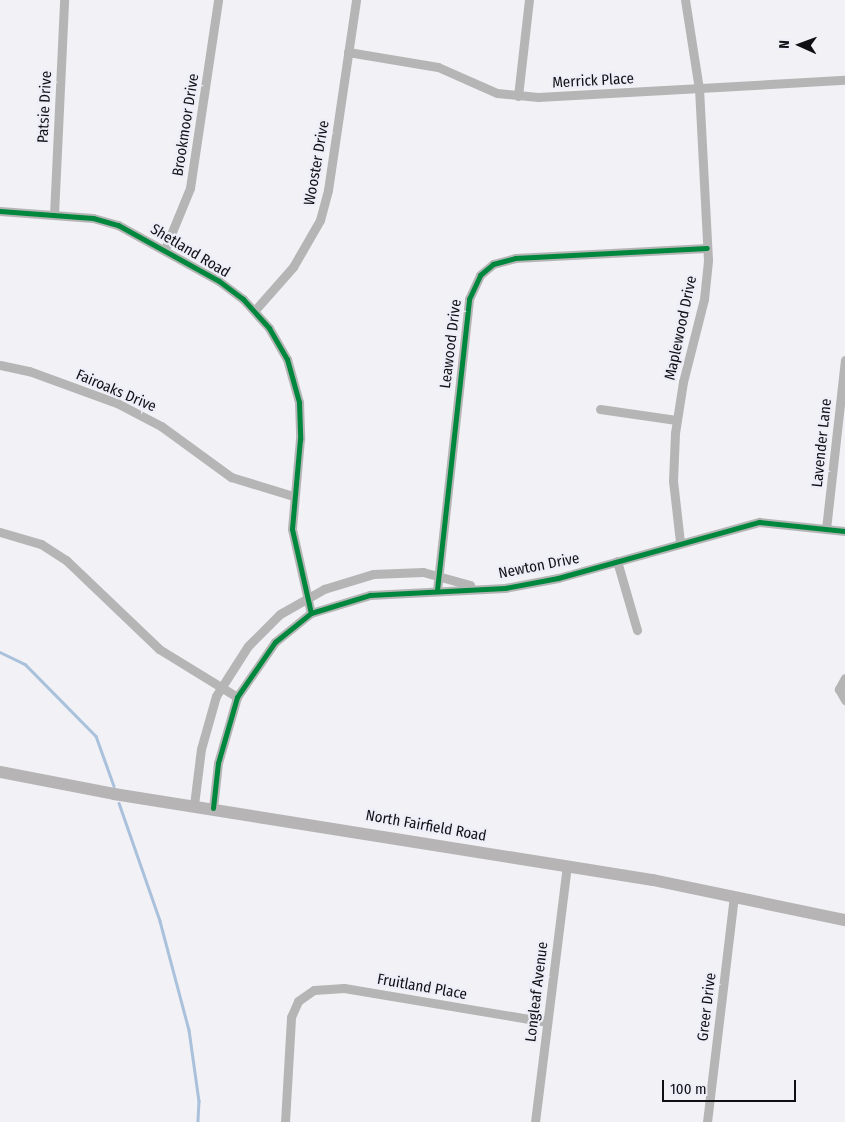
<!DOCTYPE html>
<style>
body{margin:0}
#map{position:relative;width:845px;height:1122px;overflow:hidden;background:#f1f1f6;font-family:"Fira Sans Condensed",sans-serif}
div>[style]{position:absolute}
.stream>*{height:2.5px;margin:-1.25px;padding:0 1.25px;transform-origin:1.25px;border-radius:1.25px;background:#aac1dc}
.minor>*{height:9px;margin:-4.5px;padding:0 4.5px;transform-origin:4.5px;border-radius:4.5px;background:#b6b5b5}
.secondary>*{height:12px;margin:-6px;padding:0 6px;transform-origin:6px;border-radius:6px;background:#b6b4b5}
.cycleway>*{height:5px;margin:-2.5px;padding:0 2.5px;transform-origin:2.5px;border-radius:2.5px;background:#00873e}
span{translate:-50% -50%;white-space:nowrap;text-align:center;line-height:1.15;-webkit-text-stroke:4.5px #eeeef9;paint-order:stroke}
.street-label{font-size:15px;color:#101014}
.north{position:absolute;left:775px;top:20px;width:50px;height:50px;-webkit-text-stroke:4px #eeeef9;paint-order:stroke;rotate:272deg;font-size:14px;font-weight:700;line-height:20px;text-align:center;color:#101014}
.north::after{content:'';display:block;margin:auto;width:18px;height:22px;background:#101014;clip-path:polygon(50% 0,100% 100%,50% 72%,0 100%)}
.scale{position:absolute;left:662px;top:1080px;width:134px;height:22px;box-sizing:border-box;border:2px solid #101014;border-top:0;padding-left:6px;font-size:15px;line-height:18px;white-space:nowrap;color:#101014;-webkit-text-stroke:4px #eeeef9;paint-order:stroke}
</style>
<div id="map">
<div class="stream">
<i style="left:0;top:652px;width:28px;rotate:26deg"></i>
<i style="left:25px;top:664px;width:101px;rotate:45.4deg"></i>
<i style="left:96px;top:736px;width:53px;rotate:70.2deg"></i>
<i style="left:119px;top:803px;width:125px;rotate:70.8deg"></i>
<i style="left:160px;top:921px;width:113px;rotate:75.1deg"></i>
<i style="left:189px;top:1030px;width:72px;rotate:82deg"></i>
<i style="left:199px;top:1101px;width:21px;rotate:93deg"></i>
</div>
<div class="minor">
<i style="left:348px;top:52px;width:91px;rotate:9.5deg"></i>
<i style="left:438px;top:67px;width:64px;rotate:23.8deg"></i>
<i style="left:497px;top:93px;width:41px;rotate:5.6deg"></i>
<i style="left:538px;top:97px;width:307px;rotate:-3.2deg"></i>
<i style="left:518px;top:96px;width:97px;rotate:-83.5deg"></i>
<i style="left:0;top:211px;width:93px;rotate:4.3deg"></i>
<i style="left:93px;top:218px;width:26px;rotate:16deg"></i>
<i style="left:118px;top:225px;width:115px;rotate:29deg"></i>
<i style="left:219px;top:281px;width:30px;rotate:37deg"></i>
<i style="left:243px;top:299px;width:39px;rotate:48deg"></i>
<i style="left:269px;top:328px;width:36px;rotate:60deg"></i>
<i style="left:287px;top:359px;width:45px;rotate:74.4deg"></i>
<i style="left:299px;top:402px;width:37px;rotate:88deg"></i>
<i style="left:300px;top:439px;width:90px;rotate:95.1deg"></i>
<i style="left:292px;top:529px;width:86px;rotate:77.3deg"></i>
<i style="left:54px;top:215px;width:215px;rotate:-87.3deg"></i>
<i style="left:165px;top:249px;width:66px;rotate:-67.7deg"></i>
<i style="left:190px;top:188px;width:190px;rotate:-81.5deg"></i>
<i style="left:255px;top:310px;width:57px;rotate:-48.5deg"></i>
<i style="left:293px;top:267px;width:54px;rotate:-60.1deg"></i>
<i style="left:320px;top:220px;width:31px;rotate:-75deg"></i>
<i style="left:328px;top:190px;width:192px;rotate:-81.6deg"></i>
<i style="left:0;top:365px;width:30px;rotate:12deg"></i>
<i style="left:29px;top:371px;width:94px;rotate:20deg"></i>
<i style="left:117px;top:403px;width:50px;rotate:27.6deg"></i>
<i style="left:161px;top:426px;width:87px;rotate:36.1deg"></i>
<i style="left:231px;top:477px;width:65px;rotate:17deg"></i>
<i style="left:600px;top:409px;width:77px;rotate:8.2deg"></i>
<i style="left:826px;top:529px;width:170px;rotate:-83.6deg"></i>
<i style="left:0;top:532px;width:43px;rotate:16.3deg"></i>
<i style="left:41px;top:544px;width:30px;rotate:33deg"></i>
<i style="left:66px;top:560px;width:129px;rotate:43.7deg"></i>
<i style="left:159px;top:649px;width:92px;rotate:31.6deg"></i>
<i style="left:680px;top:542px;width:61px;rotate:-96.5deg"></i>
<i style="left:673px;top:481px;width:48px;rotate:-87.6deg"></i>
<i style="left:675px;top:433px;width:52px;rotate:-81.1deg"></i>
<i style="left:683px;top:382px;width:86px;rotate:-75.8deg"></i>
<i style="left:704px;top:299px;width:39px;rotate:-84deg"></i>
<i style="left:708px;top:260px;width:171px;rotate:-93deg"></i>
<i style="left:699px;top:89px;width:90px;rotate:-98.9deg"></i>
<i style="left:617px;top:561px;width:72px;rotate:73.8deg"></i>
<i style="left:437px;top:590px;width:293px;rotate:-83.7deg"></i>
<i style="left:469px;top:299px;width:26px;rotate:-65deg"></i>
<i style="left:480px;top:275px;width:17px;rotate:-40deg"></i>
<i style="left:493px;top:264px;width:23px;rotate:-15deg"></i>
<i style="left:515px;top:258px;width:192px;rotate:-3deg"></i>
<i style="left:845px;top:678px;width:13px;rotate:119deg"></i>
<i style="left:839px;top:689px;width:13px;rotate:61deg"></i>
<i style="left:194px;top:805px;width:56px;rotate:-82.9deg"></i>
<i style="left:201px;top:749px;width:55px;rotate:-74.2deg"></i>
<i style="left:216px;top:696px;width:59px;rotate:-57.4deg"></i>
<i style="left:248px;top:646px;width:45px;rotate:-45deg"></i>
<i style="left:280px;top:614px;width:51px;rotate:-29.6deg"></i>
<i style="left:324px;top:589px;width:51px;rotate:-17deg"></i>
<i style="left:373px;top:574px;width:50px;rotate:-2.3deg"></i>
<i style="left:423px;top:572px;width:49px;rotate:15.5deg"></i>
<i style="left:213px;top:808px;width:45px;rotate:-83.7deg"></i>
<i style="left:218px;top:763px;width:69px;rotate:-73.9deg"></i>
<i style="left:237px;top:697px;width:67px;rotate:-55.4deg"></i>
<i style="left:275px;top:642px;width:46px;rotate:-38.9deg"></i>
<i style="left:311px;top:613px;width:62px;rotate:-17deg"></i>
<i style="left:370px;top:595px;width:135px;rotate:-3deg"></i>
<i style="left:505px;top:588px;width:54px;rotate:-10.7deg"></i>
<i style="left:558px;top:578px;width:209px;rotate:-15.6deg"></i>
<i style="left:759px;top:522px;width:86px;rotate:6deg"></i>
<i style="left:285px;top:1122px;width:105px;rotate:-86.7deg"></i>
<i style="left:291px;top:1017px;width:17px;rotate:-66deg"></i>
<i style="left:298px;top:1001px;width:19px;rotate:-35deg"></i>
<i style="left:314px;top:990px;width:30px;rotate:-4deg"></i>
<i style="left:344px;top:988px;width:206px;rotate:9.5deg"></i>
<i style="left:535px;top:1122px;width:258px;rotate:-82.9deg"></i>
<i style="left:707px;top:1122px;width:228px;rotate:-83.2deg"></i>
</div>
<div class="secondary">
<i style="left:0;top:772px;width:116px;rotate:10.9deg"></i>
<i style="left:114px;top:794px;width:546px;rotate:9.07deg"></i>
<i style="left:653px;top:880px;width:196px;rotate:11.8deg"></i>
</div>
<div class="cycleway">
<i style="left:0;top:211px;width:93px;rotate:4.3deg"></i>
<i style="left:93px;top:218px;width:26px;rotate:16deg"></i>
<i style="left:118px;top:225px;width:115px;rotate:29deg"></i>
<i style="left:219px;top:281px;width:30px;rotate:37deg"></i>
<i style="left:243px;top:299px;width:39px;rotate:48deg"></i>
<i style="left:269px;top:328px;width:36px;rotate:60deg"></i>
<i style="left:287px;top:359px;width:45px;rotate:74.4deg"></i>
<i style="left:299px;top:402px;width:37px;rotate:88deg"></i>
<i style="left:300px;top:439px;width:90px;rotate:95.1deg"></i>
<i style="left:292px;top:529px;width:86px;rotate:77.3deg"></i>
<i style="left:437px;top:590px;width:293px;rotate:-83.7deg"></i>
<i style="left:469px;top:299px;width:26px;rotate:-65deg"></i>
<i style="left:480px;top:275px;width:17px;rotate:-40deg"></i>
<i style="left:493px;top:264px;width:23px;rotate:-15deg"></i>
<i style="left:515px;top:258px;width:192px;rotate:-3deg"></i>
<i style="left:213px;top:808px;width:45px;rotate:-83.7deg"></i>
<i style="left:218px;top:763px;width:69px;rotate:-73.9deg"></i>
<i style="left:237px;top:697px;width:67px;rotate:-55.4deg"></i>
<i style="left:275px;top:642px;width:46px;rotate:-38.9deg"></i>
<i style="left:311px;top:613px;width:62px;rotate:-17deg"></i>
<i style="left:370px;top:595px;width:135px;rotate:-3deg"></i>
<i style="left:505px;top:588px;width:54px;rotate:-10.7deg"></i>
<i style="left:558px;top:578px;width:209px;rotate:-15.6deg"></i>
<i style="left:759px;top:522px;width:86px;rotate:6deg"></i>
</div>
<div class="street-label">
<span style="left:593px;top:81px;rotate:-3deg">Merrick Place</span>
<span style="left:45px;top:107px;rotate:-87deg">Patsie Drive</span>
<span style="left:186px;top:125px;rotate:-81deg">Brookmoor Drive</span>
<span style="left:317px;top:163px;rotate:-80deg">Wooster Drive</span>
<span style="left:190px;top:251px;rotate:31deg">Shetland Road</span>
<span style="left:681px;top:328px;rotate:-78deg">Maplewood Drive</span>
<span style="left:451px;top:344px;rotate:-83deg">Leawood Drive</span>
<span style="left:116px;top:391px;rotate:23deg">Fairoaks Drive</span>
<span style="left:822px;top:443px;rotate:-84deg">Lavender Lane</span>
<span style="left:539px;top:566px;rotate:-11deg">Newton Drive</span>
<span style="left:426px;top:826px;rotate:10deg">North Fairfield Road</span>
<span style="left:422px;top:987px;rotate:10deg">Fruitland Place</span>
<span style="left:537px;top:992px;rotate:-83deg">Longleaf Avenue</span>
<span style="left:707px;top:1007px;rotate:-83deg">Greer Drive</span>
</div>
<div class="north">N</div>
<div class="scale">100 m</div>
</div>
